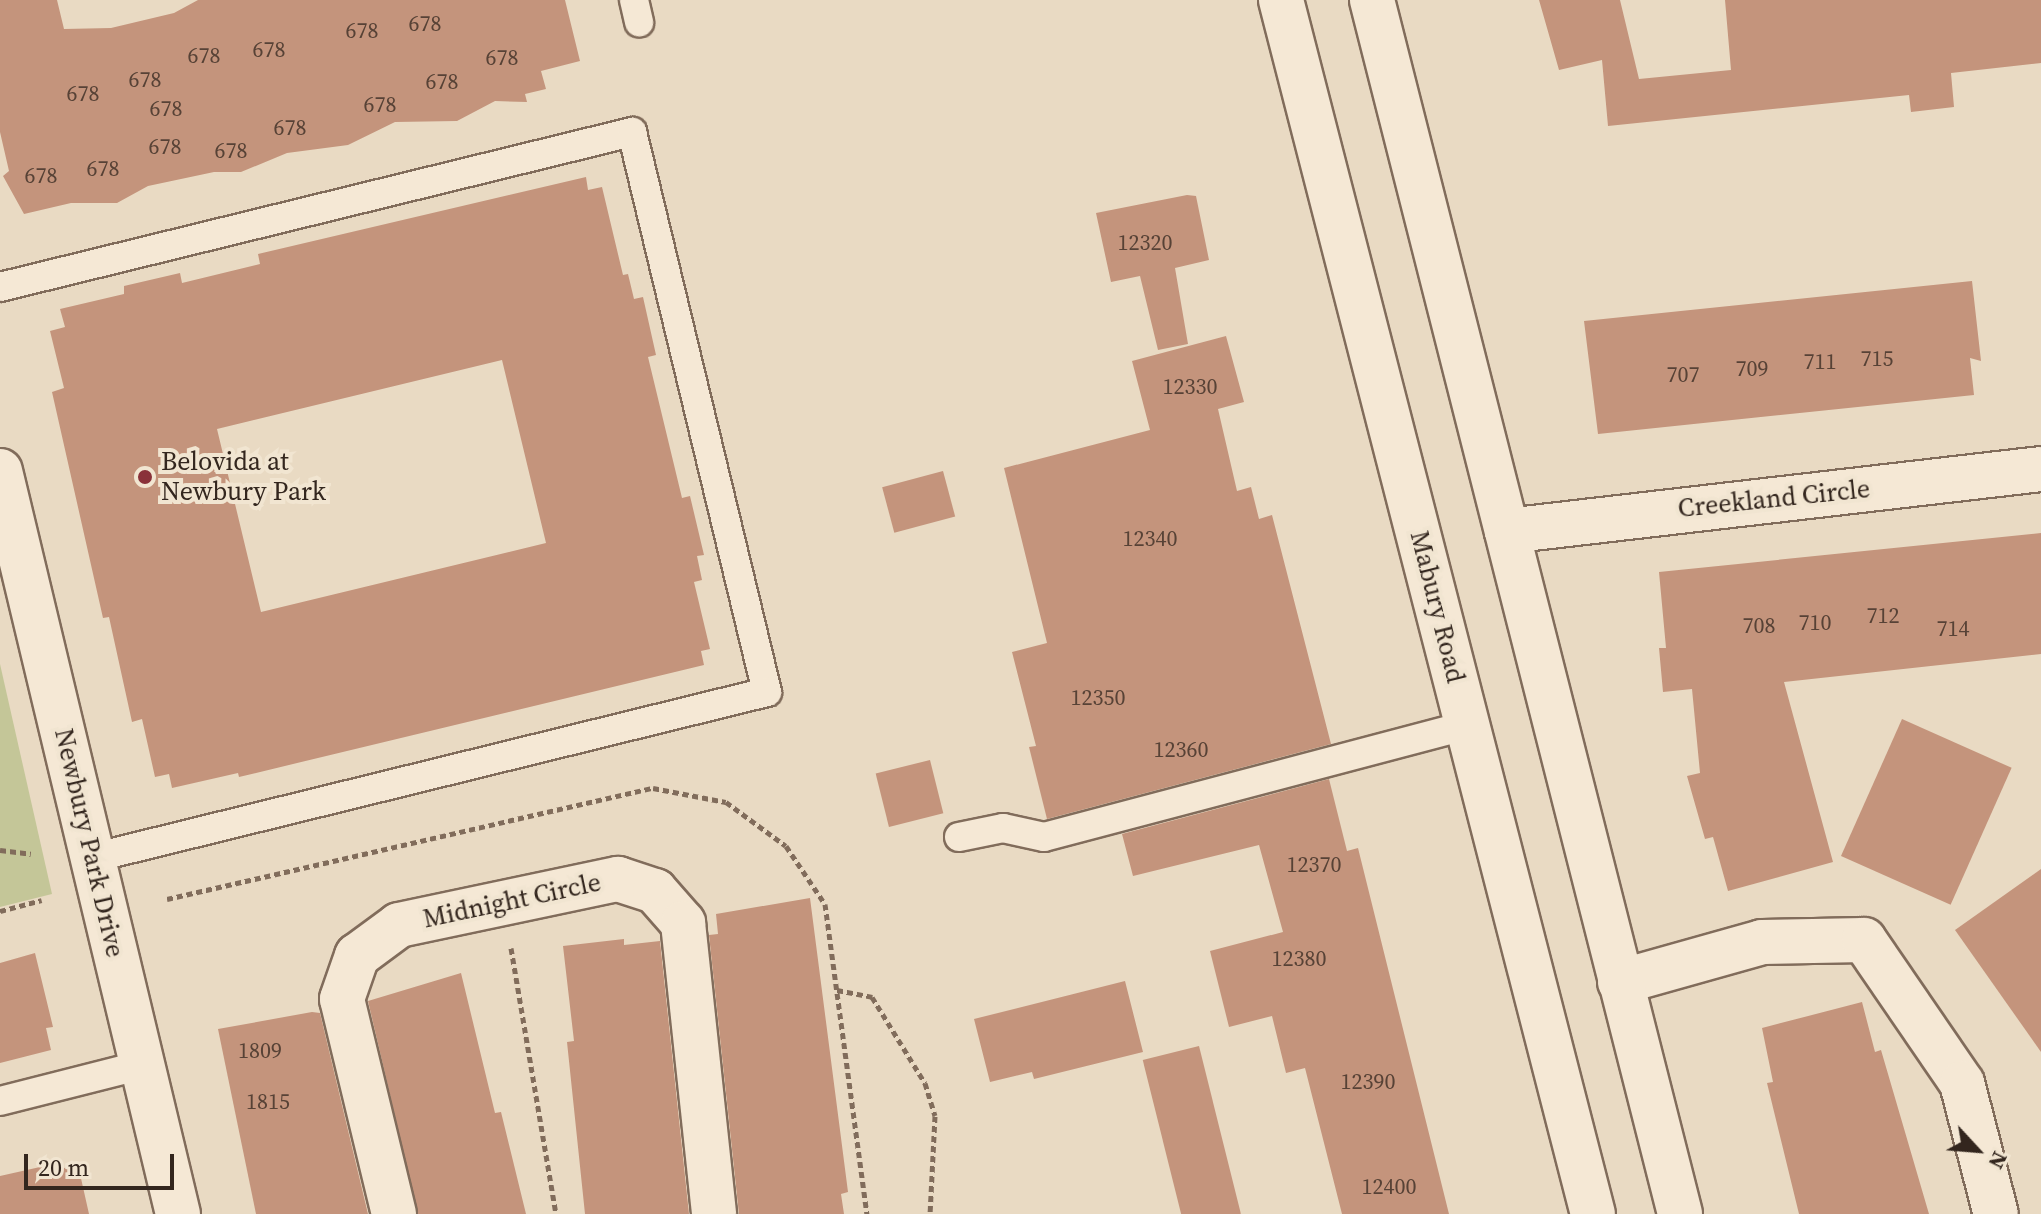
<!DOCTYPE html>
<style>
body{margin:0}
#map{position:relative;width:2041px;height:1214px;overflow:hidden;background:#e9dac3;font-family:"Source Serif 4",serif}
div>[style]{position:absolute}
.green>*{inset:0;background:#c4c698}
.building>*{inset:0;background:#c4947c;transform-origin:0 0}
.path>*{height:5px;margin-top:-2.5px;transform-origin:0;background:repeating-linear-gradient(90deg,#816c5b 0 6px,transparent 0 10px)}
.roads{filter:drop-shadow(2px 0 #816c5b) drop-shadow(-2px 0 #816c5b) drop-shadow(0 2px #816c5b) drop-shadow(0 -2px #816c5b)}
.lane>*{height:28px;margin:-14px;padding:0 14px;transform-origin:14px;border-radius:14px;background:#f5e8d5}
.street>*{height:44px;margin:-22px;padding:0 22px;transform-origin:22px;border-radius:22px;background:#f5e8d5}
.secondary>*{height:44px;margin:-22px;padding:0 22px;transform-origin:22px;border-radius:22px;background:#f5e8d5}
.dots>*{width:22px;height:22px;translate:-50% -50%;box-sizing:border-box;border:4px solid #f1e5d1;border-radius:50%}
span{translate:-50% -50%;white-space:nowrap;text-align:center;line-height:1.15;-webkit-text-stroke:8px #f1e5d1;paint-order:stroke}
.number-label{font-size:22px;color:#574236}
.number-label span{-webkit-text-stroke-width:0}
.poi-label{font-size:26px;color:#33261e}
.left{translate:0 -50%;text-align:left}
.street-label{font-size:26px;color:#33261e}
.north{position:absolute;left:1937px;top:1110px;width:80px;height:80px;-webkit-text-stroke:6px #f1e5d1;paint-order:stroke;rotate:116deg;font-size:22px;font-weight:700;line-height:32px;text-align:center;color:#33261e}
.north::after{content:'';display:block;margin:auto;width:28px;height:36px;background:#33261e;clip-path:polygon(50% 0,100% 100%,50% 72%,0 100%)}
.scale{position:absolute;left:24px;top:1154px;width:150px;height:36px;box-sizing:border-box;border:4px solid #33261e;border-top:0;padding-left:10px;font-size:24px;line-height:28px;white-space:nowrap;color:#33261e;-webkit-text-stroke:6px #f1e5d1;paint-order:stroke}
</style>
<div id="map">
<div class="green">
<i style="clip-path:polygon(0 664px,52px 894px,0 907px)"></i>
</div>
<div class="building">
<i style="clip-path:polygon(0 0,57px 0,64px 29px,111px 28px,174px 13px,198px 0,565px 0,580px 61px,541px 71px,546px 89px,525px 94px,527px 102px,495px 101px,457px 121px,395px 122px,348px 145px,287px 153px,241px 172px,214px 172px,148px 186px,117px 203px,71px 203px,24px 214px,3px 176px,9px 171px,0 132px)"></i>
<i style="clip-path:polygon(1539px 0,1620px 0,1639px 79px,1731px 70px,1725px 0,2041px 0,2041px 63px,1951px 73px,1954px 107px,1911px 112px,1909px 95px,1608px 126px,1602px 60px,1559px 70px)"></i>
<i style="clip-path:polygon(evenodd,586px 177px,588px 190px,602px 187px,623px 275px,628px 274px,634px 299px,643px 297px,656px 355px,648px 357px,682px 498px,690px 496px,704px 555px,697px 556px,702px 580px,694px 582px,710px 649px,701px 651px,704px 665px,239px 777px,238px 773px,172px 788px,169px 774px,155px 777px,142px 719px,132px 722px,109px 617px,103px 618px,52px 392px,64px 388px,50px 331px,65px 327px,60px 309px,124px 294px,124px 286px,180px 273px,182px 283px,260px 264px,258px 254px,586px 177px,502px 360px,546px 543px,261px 612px,217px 429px,502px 360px)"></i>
<i style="clip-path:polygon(1187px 195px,1196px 196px,1209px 260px,1175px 268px,1188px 344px,1158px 350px,1140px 276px,1111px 282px,1096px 213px)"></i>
<i style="clip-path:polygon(1972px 281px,1981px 361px,1970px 358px,1974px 395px,1598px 434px,1584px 321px)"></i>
<i style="clip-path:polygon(1226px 336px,1244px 402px,1218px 409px,1237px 491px,1251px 487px,1259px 519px,1272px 515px,1331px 744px,1047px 819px,1029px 747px,1036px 746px,1012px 652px,1047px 643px,1004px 468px,1150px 430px,1132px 361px)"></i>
<i style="left:943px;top:471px;width:47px;height:63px;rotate:75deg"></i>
<i style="clip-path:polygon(2041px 533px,2041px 654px,1784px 682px,1833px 862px,1728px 891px,1713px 837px,1705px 839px,1687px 776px,1700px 773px,1692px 689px,1663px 692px,1659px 648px,1666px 648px,1659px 572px)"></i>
<i style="left:1902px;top:719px;width:120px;height:150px;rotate:24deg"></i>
<i style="left:930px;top:760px;width:55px;height:56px;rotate:76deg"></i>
<i style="clip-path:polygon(1329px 779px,1347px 851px,1358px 848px,1449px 1214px,1342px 1214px,1305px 1068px,1286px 1073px,1272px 1016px,1229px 1027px,1210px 951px,1283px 932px,1259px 845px,1133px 876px,1122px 834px)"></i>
<i style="clip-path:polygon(2041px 869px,2041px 1052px,1955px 930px)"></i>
<i style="clip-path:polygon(810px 898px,848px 1192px,841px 1194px,844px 1214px,739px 1214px,709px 935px,718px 934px,716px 914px)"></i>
<i style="clip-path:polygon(624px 939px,624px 945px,660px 941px,689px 1214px,585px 1214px,567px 1042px,574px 1041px,563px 946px)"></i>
<i style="clip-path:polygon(35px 953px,53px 1027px,46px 1028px,51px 1050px,0 1063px,0 963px)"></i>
<i style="clip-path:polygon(461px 973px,495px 1113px,501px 1112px,526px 1214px,418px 1214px,368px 1001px)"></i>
<i style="clip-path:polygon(1125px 981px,1143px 1052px,1034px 1079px,1032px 1072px,990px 1082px,974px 1019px)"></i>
<i style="clip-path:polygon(1862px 1002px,1875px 1052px,1881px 1050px,1929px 1214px,1799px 1214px,1767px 1083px,1773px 1082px,1762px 1028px)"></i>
<i style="clip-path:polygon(312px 1012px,320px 1013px,368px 1214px,256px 1214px,218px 1029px)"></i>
<i style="left:1199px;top:1046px;width:173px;height:58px;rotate:76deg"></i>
<i style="clip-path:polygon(49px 1165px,50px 1171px,78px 1165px,89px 1214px,0 1214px,0 1176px)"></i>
</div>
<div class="path">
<i style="left:0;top:850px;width:31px;rotate:7deg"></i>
<i style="left:167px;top:899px;width:499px;rotate:-12.9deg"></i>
<i style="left:653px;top:788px;width:74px;rotate:10.9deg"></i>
<i style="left:726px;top:802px;width:74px;rotate:36.3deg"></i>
<i style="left:786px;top:846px;width:70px;rotate:56.1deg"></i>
<i style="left:825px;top:904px;width:313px;rotate:82.3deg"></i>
<i style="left:0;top:911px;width:43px;rotate:-14.7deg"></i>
<i style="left:511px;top:948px;width:270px;rotate:80.4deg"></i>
<i style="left:837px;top:990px;width:36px;rotate:11deg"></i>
<i style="left:872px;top:997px;width:101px;rotate:58.4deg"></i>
<i style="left:925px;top:1083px;width:34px;rotate:73deg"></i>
<i style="left:935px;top:1116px;width:98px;rotate:92.9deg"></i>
</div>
<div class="roads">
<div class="lane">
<i style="left:634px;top:0;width:23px;rotate:77deg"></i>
<i style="left:0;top:287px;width:651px;rotate:-13.78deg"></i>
<i style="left:632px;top:132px;width:576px;rotate:76.45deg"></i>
<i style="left:767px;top:692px;width:695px;rotate:166.18deg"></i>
<i style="left:959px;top:837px;width:45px;rotate:-11.6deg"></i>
<i style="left:1003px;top:828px;width:42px;rotate:12.4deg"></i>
<i style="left:1044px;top:837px;width:438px;rotate:-14.8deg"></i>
<i style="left:0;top:1101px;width:146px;rotate:-14.2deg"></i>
</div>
<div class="street">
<i style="left:0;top:471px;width:764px;rotate:76.53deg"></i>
<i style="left:1507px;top:531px;width:538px;rotate:-6.62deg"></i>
<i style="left:1620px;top:982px;width:148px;rotate:-15.7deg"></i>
<i style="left:1762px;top:942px;width:102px;rotate:-1.1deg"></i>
<i style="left:1864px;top:940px;width:173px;rotate:55.6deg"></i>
<i style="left:1962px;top:1083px;width:135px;rotate:75.5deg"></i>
<i style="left:394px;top:1214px;width:221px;rotate:-103.6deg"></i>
<i style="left:342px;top:999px;width:46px;rotate:-70.8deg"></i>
<i style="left:357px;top:956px;width:52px;rotate:-36.4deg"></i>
<i style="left:399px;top:925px;width:224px;rotate:-11.9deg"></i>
<i style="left:618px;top:879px;width:39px;rotate:18deg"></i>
<i style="left:655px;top:891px;width:43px;rotate:48.8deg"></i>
<i style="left:683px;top:923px;width:293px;rotate:83.9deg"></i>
</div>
<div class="secondary">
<i style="left:1281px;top:0;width:1253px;rotate:75.59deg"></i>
<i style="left:1372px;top:0;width:1252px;rotate:75.76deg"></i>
</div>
</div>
<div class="dots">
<i style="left:145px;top:477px;background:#8a323a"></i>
</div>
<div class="number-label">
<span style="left:425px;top:24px">678</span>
<span style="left:362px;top:31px">678</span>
<span style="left:269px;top:50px">678</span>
<span style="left:204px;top:56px">678</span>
<span style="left:502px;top:58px">678</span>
<span style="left:145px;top:80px">678</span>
<span style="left:442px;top:82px">678</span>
<span style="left:83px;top:94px">678</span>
<span style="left:380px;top:105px">678</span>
<span style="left:166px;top:109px">678</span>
<span style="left:290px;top:128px">678</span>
<span style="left:165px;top:147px">678</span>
<span style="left:231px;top:151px">678</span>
<span style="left:103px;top:169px">678</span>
<span style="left:41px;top:176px">678</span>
<span style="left:1145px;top:243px">12320</span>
<span style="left:1877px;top:359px">715</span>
<span style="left:1820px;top:362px">711</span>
<span style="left:1752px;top:369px">709</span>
<span style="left:1683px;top:375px">707</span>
<span style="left:1190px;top:387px">12330</span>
<span style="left:1150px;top:539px">12340</span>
<span style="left:1883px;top:616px">712</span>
<span style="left:1815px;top:623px">710</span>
<span style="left:1759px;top:626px">708</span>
<span style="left:1953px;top:629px">714</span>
<span style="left:1098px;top:698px">12350</span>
<span style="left:1181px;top:750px">12360</span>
<span style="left:1314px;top:865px">12370</span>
<span style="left:1299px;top:959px">12380</span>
<span style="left:260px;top:1051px">1809</span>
<span style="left:1368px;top:1082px">12390</span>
<span style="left:268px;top:1102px">1815</span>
<span style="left:1389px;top:1187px">12400</span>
</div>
<div class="poi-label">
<span class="left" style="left:161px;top:477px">Belovida at<br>Newbury Park</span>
</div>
<div class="street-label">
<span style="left:1774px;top:499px;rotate:-6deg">Creekland Circle</span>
<span style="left:1437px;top:607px;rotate:76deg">Mabury Road</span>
<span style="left:89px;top:843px;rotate:77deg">Newbury Park Drive</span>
<span style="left:512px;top:901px;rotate:-12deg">Midnight Circle</span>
</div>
<div class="north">N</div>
<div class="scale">20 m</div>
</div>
